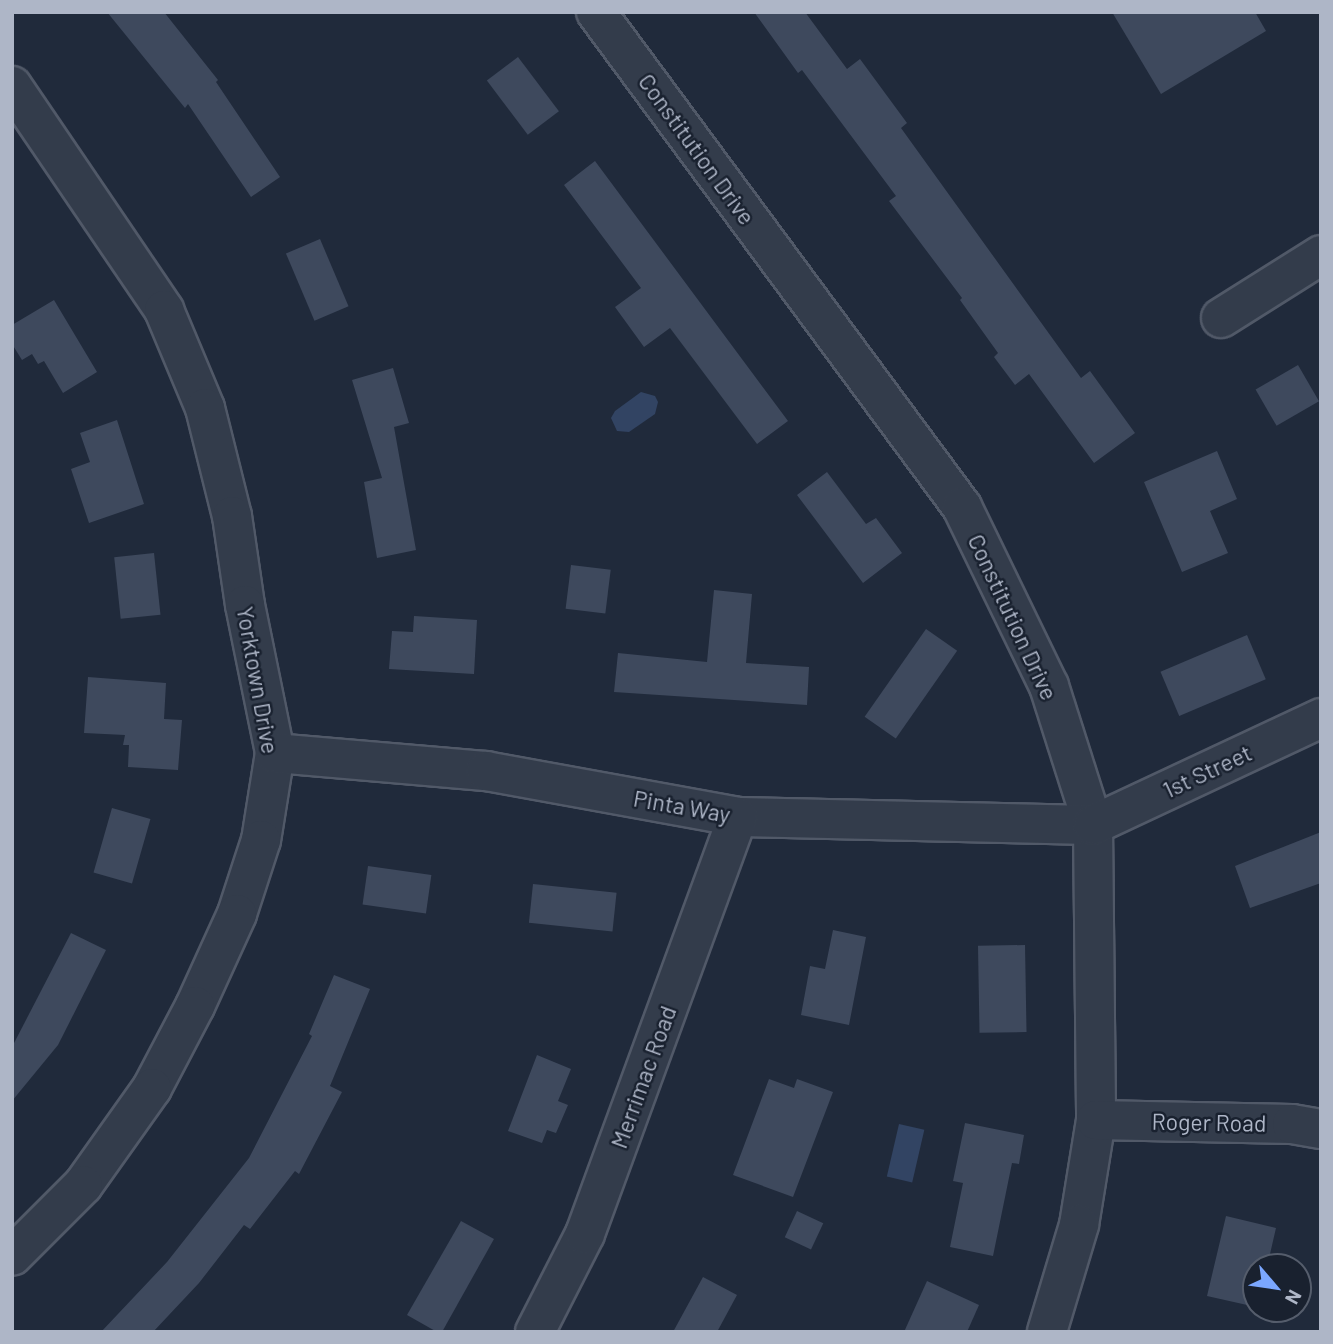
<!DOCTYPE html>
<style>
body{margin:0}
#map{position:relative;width:1333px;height:1344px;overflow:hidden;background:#202a3b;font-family:Barlow,sans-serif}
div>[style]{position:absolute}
.water>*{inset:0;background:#324463;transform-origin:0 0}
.building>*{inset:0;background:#3e495d;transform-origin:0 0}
.roads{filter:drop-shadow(2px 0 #515968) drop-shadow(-2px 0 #515968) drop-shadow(0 2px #515968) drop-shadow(0 -2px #515968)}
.minor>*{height:38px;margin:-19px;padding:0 19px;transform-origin:19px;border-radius:19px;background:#333c4b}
span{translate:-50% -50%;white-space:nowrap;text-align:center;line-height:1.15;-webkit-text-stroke:5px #19212f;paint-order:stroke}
.street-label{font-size:23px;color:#aeb6c7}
.frame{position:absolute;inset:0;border:14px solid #aeb6c7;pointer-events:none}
.north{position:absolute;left:1242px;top:1253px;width:70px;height:70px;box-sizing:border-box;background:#19212f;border:2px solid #555d6c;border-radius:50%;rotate:119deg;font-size:19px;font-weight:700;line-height:28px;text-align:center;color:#aeb6c7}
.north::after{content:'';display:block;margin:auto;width:24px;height:32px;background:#7ba7ff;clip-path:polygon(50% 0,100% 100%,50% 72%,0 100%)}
</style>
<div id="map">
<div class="water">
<i style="clip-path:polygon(641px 392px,655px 396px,658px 402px,655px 414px,629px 432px,617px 431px,611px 418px,615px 411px)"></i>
<i style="left:899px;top:1124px;width:26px;height:54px;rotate:13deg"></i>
</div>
<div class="building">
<i style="clip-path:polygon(107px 12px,164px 12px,218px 80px,216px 82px,280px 177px,251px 197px,188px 104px,185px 108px)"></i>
<i style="clip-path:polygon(754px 12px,805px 12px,847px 69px,860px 59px,907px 123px,901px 128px,1081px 378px,1090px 371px,1135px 433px,1094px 463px,1029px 374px,1015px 385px,994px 357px,998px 353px,960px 300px,962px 298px,889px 201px,896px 196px,802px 70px,798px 73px)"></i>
<i style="clip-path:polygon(1112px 12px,1255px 12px,1266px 31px,1161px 94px)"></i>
<i style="left:518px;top:57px;width:68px;height:39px;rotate:53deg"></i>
<i style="clip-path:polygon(595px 161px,788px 421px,757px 444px,670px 328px,644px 347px,615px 307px,641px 288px,564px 185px)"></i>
<i style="left:320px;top:239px;width:73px;height:37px;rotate:67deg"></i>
<i style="clip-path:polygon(54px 300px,97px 372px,63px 393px,44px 361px,38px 364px,32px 354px,22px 360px,12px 344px,12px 325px)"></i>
<i style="left:1298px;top:365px;width:42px;height:49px;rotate:60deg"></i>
<i style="clip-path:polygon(393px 368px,409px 423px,394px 427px,416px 550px,377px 558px,364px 482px,382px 478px,352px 380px)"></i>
<i style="clip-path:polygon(117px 420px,144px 504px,89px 523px,71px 469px,90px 462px,80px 433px)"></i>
<i style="clip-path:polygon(1217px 451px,1237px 499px,1210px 511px,1228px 553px,1182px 572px,1144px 482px)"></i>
<i style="clip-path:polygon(827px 472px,866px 524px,876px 518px,902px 553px,863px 583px,797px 495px)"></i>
<i style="left:154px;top:553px;width:62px;height:40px;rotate:84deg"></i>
<i style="left:571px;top:565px;width:40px;height:44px;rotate:7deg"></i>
<i style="clip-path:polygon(714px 590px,752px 594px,746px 663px,809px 667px,807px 705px,614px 692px,618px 653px,707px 662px)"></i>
<i style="clip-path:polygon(414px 616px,477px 620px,474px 674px,389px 669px,392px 631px,413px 632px)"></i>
<i style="left:926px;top:629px;width:38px;height:107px;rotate:35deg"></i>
<i style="left:1247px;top:635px;width:48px;height:94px;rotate:67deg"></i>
<i style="clip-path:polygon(88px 677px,166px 683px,164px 719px,182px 720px,178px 770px,128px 767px,129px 745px,123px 745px,125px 735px,84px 733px)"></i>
<i style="left:112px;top:808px;width:40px;height:67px;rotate:16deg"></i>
<i style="clip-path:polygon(1321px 832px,1321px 883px,1250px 908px,1235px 866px)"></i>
<i style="left:368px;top:866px;width:64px;height:39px;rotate:8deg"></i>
<i style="left:533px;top:884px;width:84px;height:39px;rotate:6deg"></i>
<i style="clip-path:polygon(833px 930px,866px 937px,849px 1025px,801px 1015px,810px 966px,825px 969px)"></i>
<i style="clip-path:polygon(71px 933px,106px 950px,58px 1045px,12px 1101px,12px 1047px)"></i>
<i style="left:1025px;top:945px;width:87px;height:47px;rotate:89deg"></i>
<i style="clip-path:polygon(334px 975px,370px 989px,330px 1086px,342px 1092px,299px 1174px,295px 1171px,250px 1229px,244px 1225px,199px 1283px,153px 1332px,101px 1332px,167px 1262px,249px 1158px,312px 1036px,309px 1034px)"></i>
<i style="clip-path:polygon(537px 1055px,571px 1069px,558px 1101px,568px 1105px,556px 1133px,547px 1130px,542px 1143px,508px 1131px)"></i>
<i style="clip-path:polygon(769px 1079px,794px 1088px,797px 1079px,833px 1092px,793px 1197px,733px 1175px)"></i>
<i style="clip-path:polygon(965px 1123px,1024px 1135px,1019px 1164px,1012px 1163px,993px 1256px,950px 1247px,963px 1183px,953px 1181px)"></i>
<i style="left:797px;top:1211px;width:29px;height:29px;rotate:25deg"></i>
<i style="clip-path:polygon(1226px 1216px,1276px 1228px,1267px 1267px,1256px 1267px,1256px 1307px,1207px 1296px)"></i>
<i style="clip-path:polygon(461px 1221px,494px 1239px,442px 1332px,437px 1332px,407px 1315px)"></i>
<i style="clip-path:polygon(703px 1277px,737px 1295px,717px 1332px,673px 1332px)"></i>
<i style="clip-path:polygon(927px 1281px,979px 1305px,967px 1332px,904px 1332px)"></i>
</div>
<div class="roads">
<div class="minor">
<i style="left:596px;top:12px;width:616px;rotate:53.52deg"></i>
<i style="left:962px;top:507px;width:199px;rotate:64.1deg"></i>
<i style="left:1049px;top:686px;width:146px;rotate:72.4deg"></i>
<i style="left:1093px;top:825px;width:295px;rotate:89.4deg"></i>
<i style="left:1096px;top:1120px;width:106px;rotate:99.2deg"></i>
<i style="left:1079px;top:1225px;width:112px;rotate:106.7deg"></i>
<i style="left:12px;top:86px;width:271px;rotate:55.8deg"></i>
<i style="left:164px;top:310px;width:106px;rotate:67.3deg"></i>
<i style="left:205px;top:408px;width:111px;rotate:76deg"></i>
<i style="left:232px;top:516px;width:90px;rotate:81.7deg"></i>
<i style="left:245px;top:605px;width:151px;rotate:78.5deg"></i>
<i style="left:275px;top:753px;width:88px;rotate:99.1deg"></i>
<i style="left:261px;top:840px;width:78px;rotate:108deg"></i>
<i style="left:237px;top:914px;width:101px;rotate:114.5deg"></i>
<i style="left:195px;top:1006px;width:93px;rotate:117.7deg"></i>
<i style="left:152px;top:1088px;width:119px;rotate:125.4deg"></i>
<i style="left:83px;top:1185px;width:100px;rotate:135deg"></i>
<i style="left:1221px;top:318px;width:118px;rotate:-32.2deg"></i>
<i style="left:275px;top:753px;width:212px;rotate:4.9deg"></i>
<i style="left:486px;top:771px;width:256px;rotate:10.3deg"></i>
<i style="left:738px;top:817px;width:355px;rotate:1.3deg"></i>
<i style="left:1093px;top:825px;width:252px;rotate:-25.1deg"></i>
<i style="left:1096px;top:1120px;width:196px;rotate:1.2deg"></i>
<i style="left:1292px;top:1124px;width:29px;rotate:10deg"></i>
<i style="left:535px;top:1332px;width:110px;rotate:-63deg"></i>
<i style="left:585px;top:1234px;width:444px;rotate:-69.9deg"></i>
</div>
</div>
<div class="street-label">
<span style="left:697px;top:149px;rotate:54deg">Constitution Drive</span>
<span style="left:1013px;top:617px;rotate:65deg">Constitution Drive</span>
<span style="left:258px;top:680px;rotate:80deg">Yorktown Drive</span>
<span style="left:1207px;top:771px;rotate:-25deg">1st Street</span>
<span style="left:682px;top:806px;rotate:10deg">Pinta Way</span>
<span style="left:643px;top:1077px;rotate:-70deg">Merrimac Road</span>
<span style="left:1209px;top:1122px;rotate:1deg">Roger Road</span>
</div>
<div class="frame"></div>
<div class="north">N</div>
</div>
